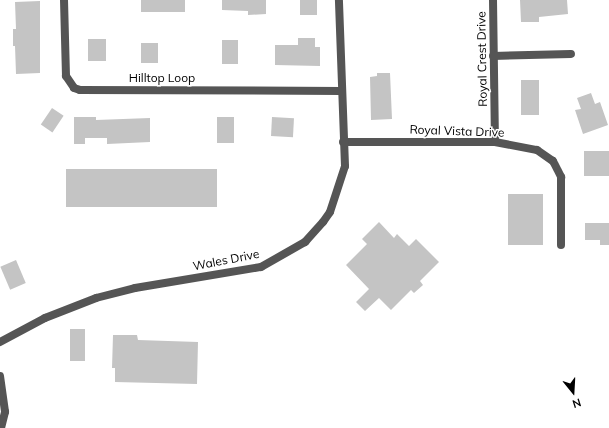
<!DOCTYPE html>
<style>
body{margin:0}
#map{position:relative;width:609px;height:428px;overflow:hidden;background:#fff;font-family:Mulish,sans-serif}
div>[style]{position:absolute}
.building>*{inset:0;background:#c4c4c4;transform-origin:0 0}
.minor>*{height:8px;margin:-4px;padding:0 4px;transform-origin:4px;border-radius:4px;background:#555}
.tertiary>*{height:8px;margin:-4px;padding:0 4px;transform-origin:4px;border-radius:4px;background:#555}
span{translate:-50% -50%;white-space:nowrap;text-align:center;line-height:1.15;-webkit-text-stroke:3px #fff;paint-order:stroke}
.street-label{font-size:12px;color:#000}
.north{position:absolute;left:553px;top:372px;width:40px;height:40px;-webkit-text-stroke:3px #fff;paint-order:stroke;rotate:162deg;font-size:11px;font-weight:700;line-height:16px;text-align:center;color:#000}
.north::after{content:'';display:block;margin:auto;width:14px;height:18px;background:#000;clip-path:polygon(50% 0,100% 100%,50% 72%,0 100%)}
</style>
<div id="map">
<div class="building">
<i style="left:141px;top:0;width:44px;height:12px"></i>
<i style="clip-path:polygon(222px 0,266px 0,266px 14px,248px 15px,248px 11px,222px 10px)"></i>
<i style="left:300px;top:0;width:17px;height:15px"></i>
<i style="clip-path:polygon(520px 0,567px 0,568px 14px,539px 17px,539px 22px,521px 22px)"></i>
<i style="clip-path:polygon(40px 1px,40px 73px,16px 74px,15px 46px,13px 46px,13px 29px,16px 29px,15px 2px)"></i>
<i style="clip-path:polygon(298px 38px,315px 38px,315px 47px,320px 47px,320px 66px,275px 65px,275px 45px,298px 45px)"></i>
<i style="left:88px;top:39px;width:18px;height:22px"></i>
<i style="left:222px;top:40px;width:16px;height:24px"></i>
<i style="left:141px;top:43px;width:17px;height:20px"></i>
<i style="clip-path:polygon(377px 73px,390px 73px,392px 119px,371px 120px,370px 77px,377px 76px)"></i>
<i style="left:521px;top:80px;width:18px;height:35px"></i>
<i style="clip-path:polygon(591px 93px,595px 104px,600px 102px,608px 125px,583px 134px,575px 110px,581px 109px,577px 98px)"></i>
<i style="left:52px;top:108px;width:14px;height:20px;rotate:34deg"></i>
<i style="clip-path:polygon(74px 117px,96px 117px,96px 120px,150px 118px,150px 142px,107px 144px,107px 138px,85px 138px,85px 144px,74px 144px)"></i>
<i style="left:217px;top:117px;width:17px;height:26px"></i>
<i style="left:272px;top:117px;width:22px;height:19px;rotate:3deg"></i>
<i style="left:609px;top:151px;width:25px;height:25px;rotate:90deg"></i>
<i style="left:66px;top:169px;width:151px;height:38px"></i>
<i style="left:543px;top:194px;width:51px;height:35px;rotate:90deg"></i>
<i style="clip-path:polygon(379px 222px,394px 238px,397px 234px,409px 246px,416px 239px,439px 262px,420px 281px,423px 285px,414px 293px,411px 290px,391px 310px,379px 298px,365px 311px,356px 302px,369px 289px,346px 265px,367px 244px,362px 239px)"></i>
<i style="clip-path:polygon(585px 223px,609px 223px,609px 245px,600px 245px,600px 240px,585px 240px)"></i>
<i style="left:16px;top:260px;width:25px;height:17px;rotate:67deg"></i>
<i style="left:70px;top:329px;width:15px;height:32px"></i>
<i style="clip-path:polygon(113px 335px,137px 335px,138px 340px,198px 342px,197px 384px,115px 382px,115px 368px,112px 368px)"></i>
</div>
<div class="minor">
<i style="left:64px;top:0;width:76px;rotate:88.5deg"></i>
<i style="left:66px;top:76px;width:14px;rotate:56deg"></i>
<i style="left:74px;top:88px;width:6px;rotate:18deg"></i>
<i style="left:80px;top:90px;width:262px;rotate:0.2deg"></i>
<i style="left:493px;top:0;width:142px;rotate:89.2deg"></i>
<i style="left:493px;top:56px;width:78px;rotate:-1.5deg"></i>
<i style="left:343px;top:142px;width:152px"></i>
<i style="left:495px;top:142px;width:43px;rotate:10.8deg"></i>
<i style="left:537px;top:150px;width:19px;rotate:35deg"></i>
<i style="left:553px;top:161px;width:18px;rotate:63deg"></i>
<i style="left:561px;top:177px;width:68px;rotate:90deg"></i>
<i style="left:0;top:342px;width:51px;rotate:-28.1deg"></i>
<i style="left:45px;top:318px;width:55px;rotate:-21.4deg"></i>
<i style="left:96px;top:298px;width:40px;rotate:-14.4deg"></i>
<i style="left:135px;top:288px;width:128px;rotate:-9.5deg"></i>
<i style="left:261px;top:267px;width:51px;rotate:-29.6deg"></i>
<i style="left:305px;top:242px;width:27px;rotate:-48deg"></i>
<i style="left:323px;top:222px;width:12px;rotate:-55deg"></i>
<i style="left:330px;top:212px;width:48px;rotate:-71.9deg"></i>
<i style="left:345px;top:166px;width:166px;rotate:-92.1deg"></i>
</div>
<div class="tertiary">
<i style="left:0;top:376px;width:36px;rotate:82deg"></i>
<i style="left:5px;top:412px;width:16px;rotate:104deg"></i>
</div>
<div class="street-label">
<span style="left:482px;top:59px;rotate:-91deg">Royal Crest Drive</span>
<span style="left:162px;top:78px">Hilltop Loop</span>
<span style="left:457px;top:131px;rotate:2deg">Royal Vista Drive</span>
<span style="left:226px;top:260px;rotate:-11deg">Wales Drive</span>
</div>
<div class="north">N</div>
</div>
